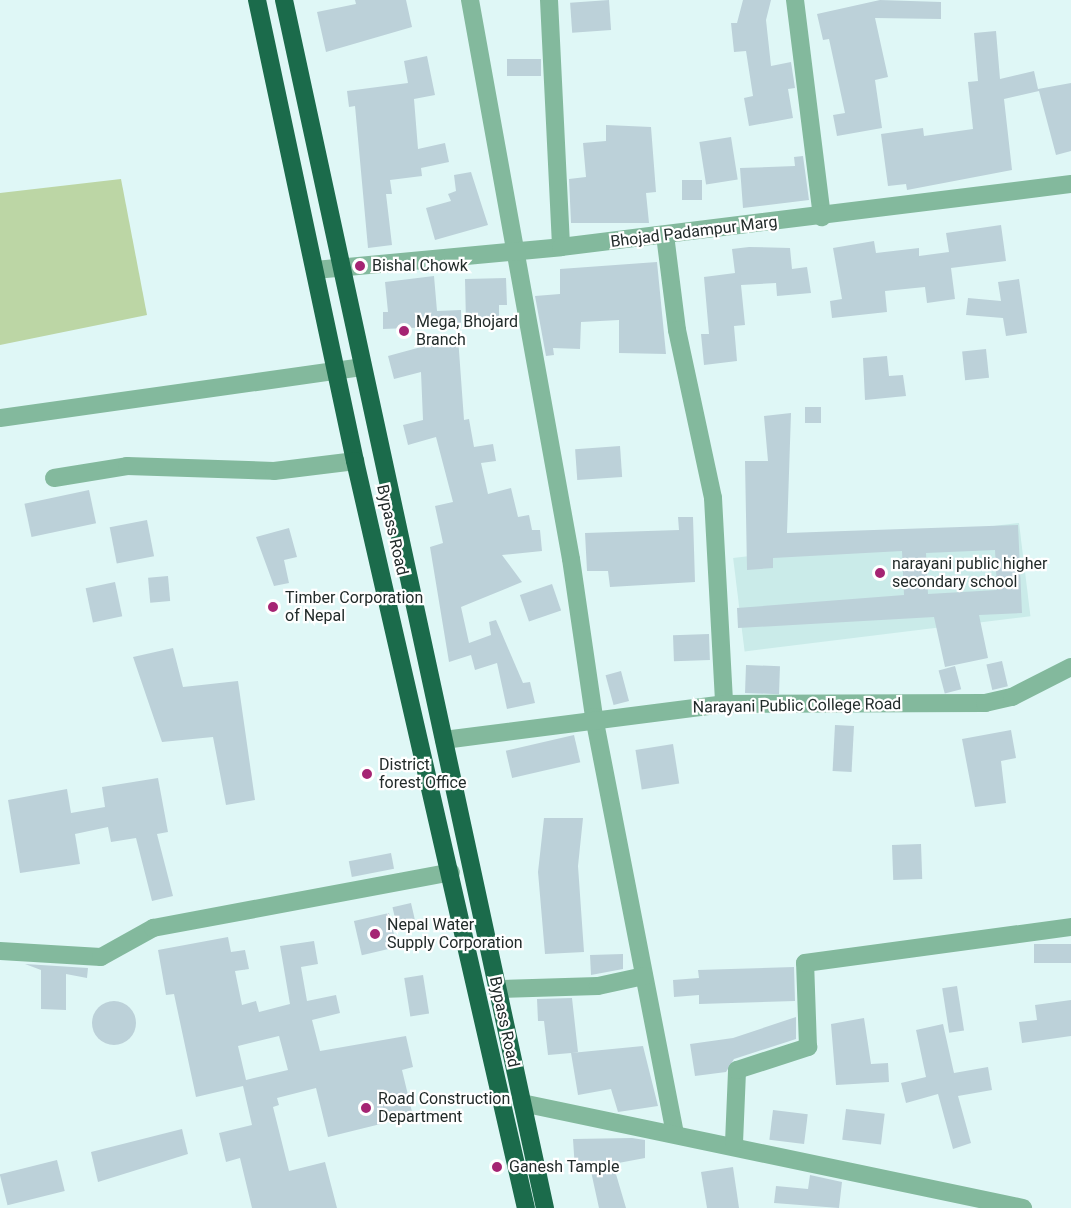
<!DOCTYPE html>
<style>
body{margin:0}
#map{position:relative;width:1071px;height:1208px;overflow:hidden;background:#dff7f6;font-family:Roboto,sans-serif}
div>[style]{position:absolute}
.built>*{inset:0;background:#caebe9;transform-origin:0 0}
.green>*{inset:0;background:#bcd6a5}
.building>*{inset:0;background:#bcd1d9;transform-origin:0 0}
.round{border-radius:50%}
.minor>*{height:18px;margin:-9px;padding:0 9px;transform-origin:9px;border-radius:9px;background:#83b99d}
.highway>*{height:18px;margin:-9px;padding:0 9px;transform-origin:9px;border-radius:9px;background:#1b6b4b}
.dots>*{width:16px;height:16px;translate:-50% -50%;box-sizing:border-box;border:3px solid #fff;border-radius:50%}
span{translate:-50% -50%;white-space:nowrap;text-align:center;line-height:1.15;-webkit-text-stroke:4.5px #fff;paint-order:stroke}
.street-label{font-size:16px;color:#222b2a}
.poi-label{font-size:16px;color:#222b2a}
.left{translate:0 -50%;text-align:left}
</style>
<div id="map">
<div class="built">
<i style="left:1019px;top:523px;width:94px;height:288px;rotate:83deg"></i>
</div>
<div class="green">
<i style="clip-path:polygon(121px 179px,147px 315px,0 345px,0 193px)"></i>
</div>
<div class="building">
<i style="clip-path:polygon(355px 0,406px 0,412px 27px,326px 52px,317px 12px,356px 4px)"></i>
<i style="left:609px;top:0;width:30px;height:39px;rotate:86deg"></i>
<i style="clip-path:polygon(743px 0,771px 0,766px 20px,771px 66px,791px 62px,795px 88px,788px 89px,793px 118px,749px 126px,744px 98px,753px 96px,746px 51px,734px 52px,731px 23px,737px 23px)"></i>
<i style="clip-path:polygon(880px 0,941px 2px,941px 19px,875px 18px,888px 77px,875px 80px,882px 128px,837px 136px,833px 115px,845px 113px,829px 39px,823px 40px,817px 14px)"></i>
<i style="clip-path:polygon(996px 31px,1000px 79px,1034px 71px,1038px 89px,1071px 83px,1071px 151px,1056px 155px,1039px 91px,1004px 99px,1012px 170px,907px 190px,906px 184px,888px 186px,881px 134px,923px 128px,924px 136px,973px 129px,968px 82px,978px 81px,974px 33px)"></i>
<i style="clip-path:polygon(427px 56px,435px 95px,414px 99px,418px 149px,445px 143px,449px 162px,421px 168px,422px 176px,390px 180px,392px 194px,386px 194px,392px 245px,368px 248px,355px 106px,349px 107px,347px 91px,408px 83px,404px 61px)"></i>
<i style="left:507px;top:59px;width:34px;height:17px"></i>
<i style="clip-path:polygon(606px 125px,651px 127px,656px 192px,646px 193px,649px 223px,571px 223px,569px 179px,586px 177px,583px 143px,606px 141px)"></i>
<i style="left:731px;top:137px;width:43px;height:32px;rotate:81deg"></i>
<i style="clip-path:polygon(803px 156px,809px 200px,743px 208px,740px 168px,795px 166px,794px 157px)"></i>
<i style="clip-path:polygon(471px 172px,488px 225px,435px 240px,426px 208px,451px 201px,448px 194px,456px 191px,454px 175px)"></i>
<i style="left:702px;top:180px;width:20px;height:20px;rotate:90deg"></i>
<i style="clip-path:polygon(1001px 225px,1006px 261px,951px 268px,955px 299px,927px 303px,925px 287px,885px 291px,887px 312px,832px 318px,830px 301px,842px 299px,833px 248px,874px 241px,876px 253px,919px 248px,919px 256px,949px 252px,946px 233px)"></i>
<i style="clip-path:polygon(749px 247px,790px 248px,792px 269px,807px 267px,811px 293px,777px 296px,776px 283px,741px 285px,745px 325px,734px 326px,737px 361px,704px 365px,701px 334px,709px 334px,704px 277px,735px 273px,732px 249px)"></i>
<i style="clip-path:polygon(657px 262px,666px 354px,619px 353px,619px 320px,581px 322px,580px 349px,553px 348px,554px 355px,546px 356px,535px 296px,560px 294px,560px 269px)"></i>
<i style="clip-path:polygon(434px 276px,437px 311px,461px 310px,461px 326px,383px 329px,383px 312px,388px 312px,385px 282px)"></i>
<i style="clip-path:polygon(506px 278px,507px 305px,499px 305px,499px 320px,466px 323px,465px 279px)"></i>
<i style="clip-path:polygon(1019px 279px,1027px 333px,1006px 336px,1003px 318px,966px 315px,968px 298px,1001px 301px,998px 282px)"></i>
<i style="clip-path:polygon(458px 337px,464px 420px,469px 419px,474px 447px,493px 444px,496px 461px,481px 463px,488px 494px,511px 488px,518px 517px,529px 515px,532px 530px,540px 530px,542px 551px,502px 555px,522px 582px,461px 607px,469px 643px,491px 635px,489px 622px,496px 620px,523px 683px,530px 682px,535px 703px,507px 709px,497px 663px,475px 670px,471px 655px,449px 662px,430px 547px,443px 543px,435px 506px,453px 502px,436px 437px,408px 445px,403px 425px,423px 420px,421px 372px,394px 379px,388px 356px)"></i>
<i style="left:986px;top:349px;width:29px;height:24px;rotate:84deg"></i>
<i style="clip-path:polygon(887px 356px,889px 376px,903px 375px,906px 396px,865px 400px,863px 358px)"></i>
<i style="left:821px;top:407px;width:16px;height:16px;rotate:90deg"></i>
<i style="clip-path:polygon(evenodd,791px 413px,787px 533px,1018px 525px,1022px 613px,979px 615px,988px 658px,945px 667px,934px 617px,738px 628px,737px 608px,904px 595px,902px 551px,773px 558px,773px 568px,747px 570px,745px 461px,768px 461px,764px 416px,791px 413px,995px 550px,997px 590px,928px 594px,926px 553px,995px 550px)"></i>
<i style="left:620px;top:446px;width:31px;height:45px;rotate:86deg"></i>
<i style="left:89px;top:490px;width:34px;height:66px;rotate:78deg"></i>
<i style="clip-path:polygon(678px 517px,693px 517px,695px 582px,610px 587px,608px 571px,587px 571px,585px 533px,679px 530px)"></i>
<i style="left:147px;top:520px;width:37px;height:38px;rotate:79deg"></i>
<i style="clip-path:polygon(289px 528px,297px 557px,284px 560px,289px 583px,274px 586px,256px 537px)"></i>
<i style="left:168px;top:576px;width:25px;height:20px;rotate:85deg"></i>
<i style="left:115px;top:582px;width:35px;height:30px;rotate:78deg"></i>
<i style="left:552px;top:584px;width:28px;height:34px;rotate:71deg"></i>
<i style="left:709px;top:634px;width:26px;height:36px;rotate:88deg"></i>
<i style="clip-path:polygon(173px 648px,183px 687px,238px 681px,255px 800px,226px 805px,213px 737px,162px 742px,133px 657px)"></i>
<i style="left:1002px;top:661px;width:26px;height:16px;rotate:77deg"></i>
<i style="left:746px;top:665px;width:34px;height:28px;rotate:2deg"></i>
<i style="left:955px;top:666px;width:24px;height:17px;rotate:75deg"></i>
<i style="left:621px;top:671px;width:31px;height:16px;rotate:75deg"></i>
<i style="left:835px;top:725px;width:19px;height:46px;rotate:3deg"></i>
<i style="clip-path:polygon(1011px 730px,1016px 758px,1001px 761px,1006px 803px,975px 807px,962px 739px)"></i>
<i style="left:574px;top:735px;width:28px;height:70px;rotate:77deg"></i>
<i style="left:673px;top:744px;width:40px;height:38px;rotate:81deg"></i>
<i style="clip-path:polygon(158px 778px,168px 832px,157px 834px,173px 896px,152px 901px,136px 838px,111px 842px,108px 827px,75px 834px,80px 864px,20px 873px,8px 800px,67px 789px,71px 813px,105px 807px,102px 787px)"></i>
<i style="clip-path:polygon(544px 818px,583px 818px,578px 866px,584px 952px,545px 954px,538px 872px)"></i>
<i style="left:921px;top:844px;width:35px;height:29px;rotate:88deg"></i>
<i style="left:391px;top:853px;width:16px;height:43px;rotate:79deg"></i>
<i style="left:411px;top:903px;width:18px;height:19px;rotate:77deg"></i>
<i style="left:389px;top:913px;width:35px;height:36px;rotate:77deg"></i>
<i style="clip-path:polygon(evenodd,228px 937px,231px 952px,245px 950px,249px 969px,235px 971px,242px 1005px,256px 1001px,259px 1012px,290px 1004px,280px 946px,314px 941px,318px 964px,301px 967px,307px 1001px,336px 995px,340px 1013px,312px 1020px,320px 1051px,406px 1036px,413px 1067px,402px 1070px,413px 1116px,328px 1137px,316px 1088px,277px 1098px,279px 1105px,273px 1107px,289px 1171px,325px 1162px,337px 1208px,252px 1208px,240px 1158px,226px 1162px,219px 1133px,252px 1125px,243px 1086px,196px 1097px,174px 994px,166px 995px,158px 950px,228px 937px,279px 1036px,288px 1070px,246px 1080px,238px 1046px,279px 1036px)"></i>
<i style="left:1071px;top:944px;width:19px;height:37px;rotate:90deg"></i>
<i style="clip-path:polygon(623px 954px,623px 969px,591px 975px,590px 955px)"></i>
<i style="clip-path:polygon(25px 964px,88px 968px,87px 978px,66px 974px,66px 1010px,41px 1009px,41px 970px)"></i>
<i style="clip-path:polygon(794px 967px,795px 1001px,699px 1004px,699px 995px,674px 997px,673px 980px,699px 978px,698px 970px)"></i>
<i style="left:423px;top:975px;width:39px;height:19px;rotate:81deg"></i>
<i style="left:957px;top:986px;width:45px;height:15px;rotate:81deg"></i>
<i style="clip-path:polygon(572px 998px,578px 1052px,571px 1053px,643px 1046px,658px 1106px,618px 1112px,611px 1089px,578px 1095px,571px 1053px,548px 1055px,544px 1021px,538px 1021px,537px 999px)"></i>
<i style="clip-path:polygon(1071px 1000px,1071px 1036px,1022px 1043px,1019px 1022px,1037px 1020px,1035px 1005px)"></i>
<i class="round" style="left:92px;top:1001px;width:44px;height:44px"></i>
<i style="clip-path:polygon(796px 1017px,796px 1039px,734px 1059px,726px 1072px,695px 1076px,690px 1044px,733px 1038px)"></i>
<i style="clip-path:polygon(864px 1018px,871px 1064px,888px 1063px,889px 1082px,836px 1085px,831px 1024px)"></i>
<i style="clip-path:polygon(943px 1024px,954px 1073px,988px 1067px,992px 1090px,958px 1096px,971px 1143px,953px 1149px,938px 1094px,906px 1103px,901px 1083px,926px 1077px,916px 1030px)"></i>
<i style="left:846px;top:1109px;width:39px;height:31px;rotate:7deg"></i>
<i style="left:773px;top:1110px;width:35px;height:30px;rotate:7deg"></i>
<i style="clip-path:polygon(182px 1129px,188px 1154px,98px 1182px,91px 1152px)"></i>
<i style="clip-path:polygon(632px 1138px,645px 1140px,645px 1158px,613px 1164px,626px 1208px,599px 1208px,590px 1167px,575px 1170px,573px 1139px)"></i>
<i style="left:57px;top:1160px;width:32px;height:59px;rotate:76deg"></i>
<i style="clip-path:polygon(733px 1167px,739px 1208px,707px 1208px,701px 1172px)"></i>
<i style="clip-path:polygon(810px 1175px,842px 1182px,839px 1208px,774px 1203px,776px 1186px,808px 1189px)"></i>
</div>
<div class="minor">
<i style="left:470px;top:0;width:568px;rotate:79.76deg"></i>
<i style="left:571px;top:559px;width:160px;rotate:81.7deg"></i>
<i style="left:594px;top:717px;width:423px;rotate:79deg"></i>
<i style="left:549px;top:0;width:247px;rotate:87.2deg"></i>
<i style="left:795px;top:0;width:219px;rotate:82.9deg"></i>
<i style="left:665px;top:235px;width:96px;rotate:82.8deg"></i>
<i style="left:677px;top:330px;width:172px;rotate:77.9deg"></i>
<i style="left:713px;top:498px;width:206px;rotate:86.9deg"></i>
<i style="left:315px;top:270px;width:247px;rotate:-5.3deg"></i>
<i style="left:561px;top:247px;width:514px;rotate:-7.04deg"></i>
<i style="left:0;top:418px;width:365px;rotate:-8deg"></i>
<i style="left:54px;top:478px;width:74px;rotate:-9.3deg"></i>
<i style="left:127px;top:466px;width:147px;rotate:1.9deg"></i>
<i style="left:274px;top:471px;width:82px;rotate:-7deg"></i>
<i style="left:444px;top:740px;width:282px;rotate:-7.3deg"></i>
<i style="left:724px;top:704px;width:261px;rotate:-0.2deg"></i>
<i style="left:985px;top:703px;width:28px;rotate:-13deg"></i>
<i style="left:1012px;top:697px;width:66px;rotate:-27deg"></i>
<i style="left:0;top:951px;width:101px;rotate:3.4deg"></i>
<i style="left:101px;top:957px;width:60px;rotate:-29.1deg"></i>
<i style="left:153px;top:928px;width:303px;rotate:-10.6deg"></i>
<i style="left:500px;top:989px;width:98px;rotate:-1.8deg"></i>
<i style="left:598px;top:986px;width:47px;rotate:-12.3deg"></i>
<i style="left:522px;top:1103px;width:512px;rotate:11.84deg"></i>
<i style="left:734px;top:1143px;width:73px;rotate:-87.6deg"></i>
<i style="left:737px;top:1070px;width:75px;rotate:-17.9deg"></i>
<i style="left:808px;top:1047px;width:84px;rotate:-92deg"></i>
<i style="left:805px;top:963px;width:268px;rotate:-7.7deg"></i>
</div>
<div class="highway">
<i style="left:257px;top:0;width:471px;rotate:78deg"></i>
<i style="left:355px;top:461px;width:766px;rotate:77.11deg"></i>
<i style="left:284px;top:0;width:1236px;rotate:77.81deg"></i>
</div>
<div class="dots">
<i style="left:360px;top:266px;background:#a52473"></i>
<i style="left:404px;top:331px;background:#a52473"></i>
<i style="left:880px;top:573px;background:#a52473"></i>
<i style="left:273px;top:607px;background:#a52473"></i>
<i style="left:367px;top:774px;background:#a52473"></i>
<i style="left:375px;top:934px;background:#a52473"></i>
<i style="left:366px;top:1108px;background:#a52473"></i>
<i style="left:497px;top:1167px;background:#a52473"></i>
</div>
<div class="street-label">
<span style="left:694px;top:232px;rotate:-7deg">Bhojad Padampur Marg</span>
<span style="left:392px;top:530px;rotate:77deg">Bypass Road</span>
<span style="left:797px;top:706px;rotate:-1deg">Narayani Public College Road</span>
<span style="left:504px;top:1022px;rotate:78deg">Bypass Road</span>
</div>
<div class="poi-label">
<span class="left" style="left:372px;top:266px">Bishal Chowk</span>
<span class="left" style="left:416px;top:331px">Mega, Bhojard<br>Branch</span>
<span class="left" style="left:892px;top:573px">narayani public higher<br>secondary school</span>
<span class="left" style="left:285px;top:607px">Timber Corporation<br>of Nepal</span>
<span class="left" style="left:379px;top:774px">District<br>forest Office</span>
<span class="left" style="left:387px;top:934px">Nepal Water<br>Supply Corporation</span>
<span class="left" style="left:378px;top:1108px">Road Construction<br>Department</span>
<span class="left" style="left:509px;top:1167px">Ganesh Tample</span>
</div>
</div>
